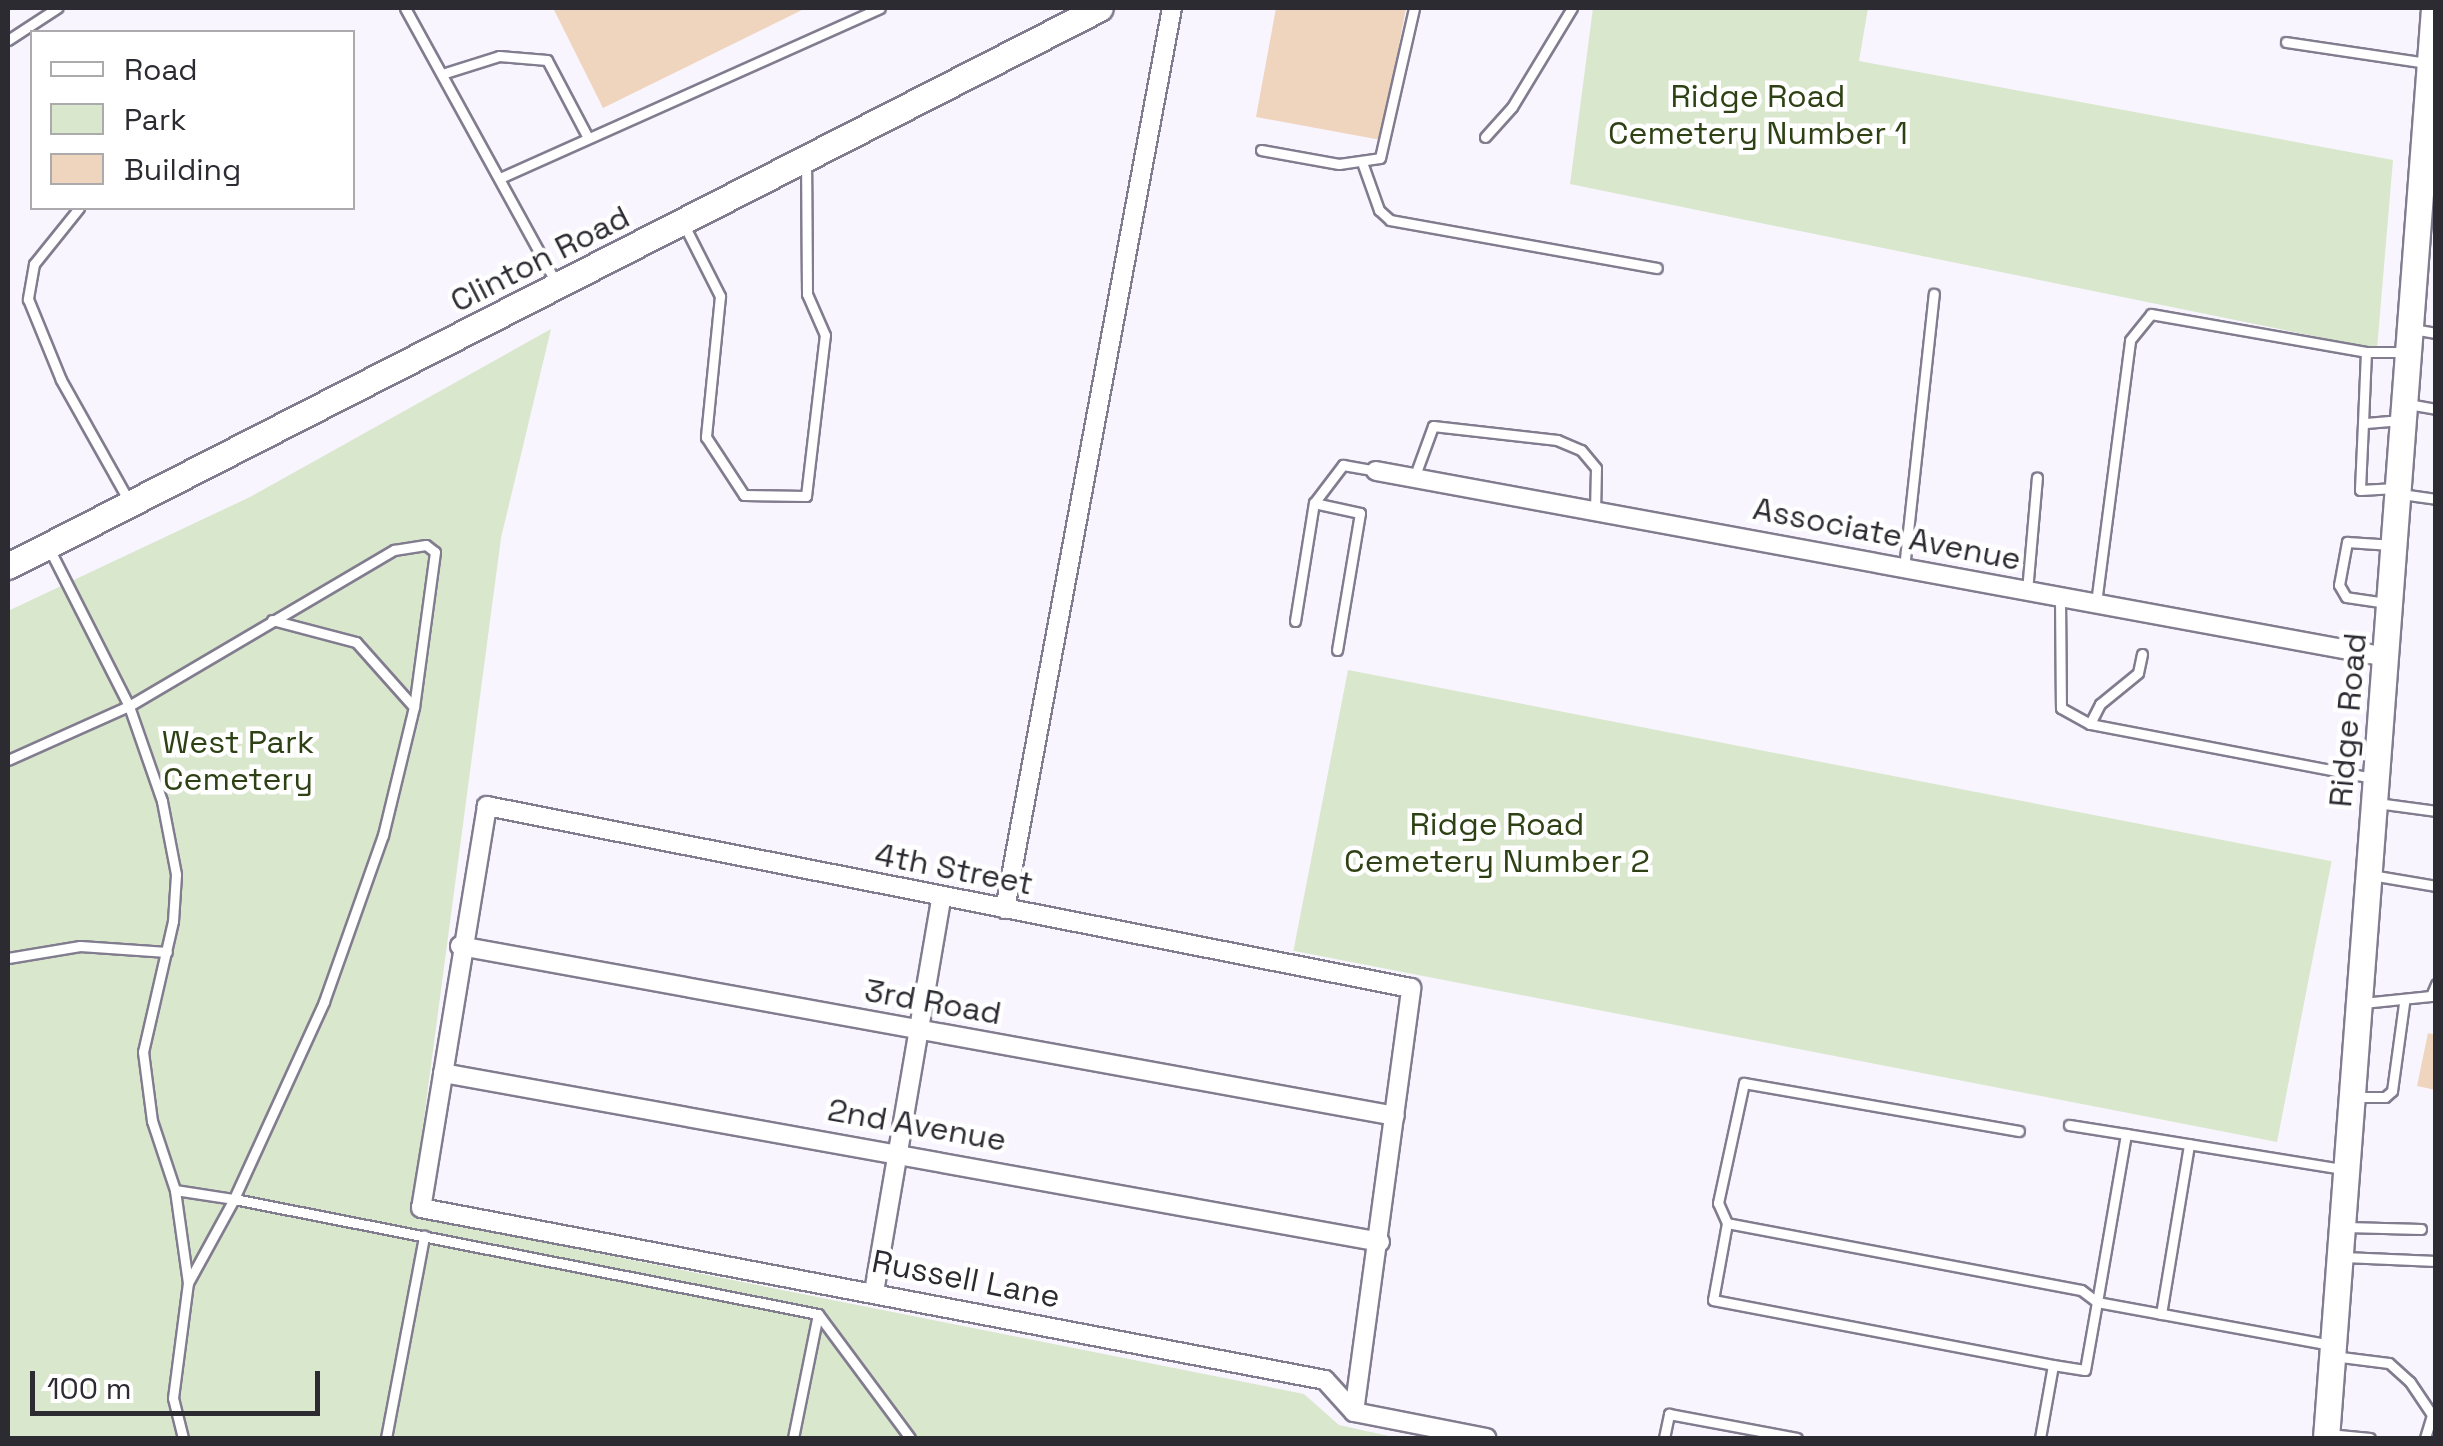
<!DOCTYPE html>
<style>
body{margin:0}
#map{position:relative;width:2443px;height:1446px;overflow:hidden;background:#f8f5fe;font-family:"Space Grotesk",sans-serif}
div>[style]{position:absolute}
.green>*{inset:0;background:#d9e7cc;transform-origin:0 0}
.building>*{inset:0;background:#efd5bd}
.roads{filter:drop-shadow(2px 0 #827c8f) drop-shadow(-2px 0 #827c8f) drop-shadow(0 2px #827c8f) drop-shadow(0 -2px #827c8f)}
.lane>*{height:9px;margin:-4.5px;padding:0 4.5px;transform-origin:4.5px;border-radius:4.5px;background:#fff}
.street>*{height:18px;margin:-9px;padding:0 9px;transform-origin:9px;border-radius:9px;background:#fff}
.secondary>*{height:25px;margin:-12.5px;padding:0 12.5px;transform-origin:12.5px;border-radius:12.5px;background:#fff}
span{translate:-50% -50%;white-space:nowrap;text-align:center;line-height:1.15;-webkit-text-stroke:9px #fff;paint-order:stroke}
.park-label{font-size:32px;color:#2e4114}
.street-label{font-size:32px;color:#2d2b32}
.frame{position:absolute;inset:0;border:10px solid #2d2b32;pointer-events:none}
.legend{position:absolute;left:30px;top:30px;width:325px;height:180px;box-sizing:border-box;background:#fff;border:2px solid #abaaad;margin:0;padding:12px 18px;list-style:none;font-size:30px;color:#2d2b32}
.legend li{display:flex;align-items:center;gap:20px;height:50px}
.legend b{width:50px;border:2px solid #abaaad}
.scale{position:absolute;left:30px;top:1371px;width:290px;height:45px;box-sizing:border-box;border:5px solid #2d2b32;border-top:0;padding-left:12px;font-size:30px;line-height:35px;white-space:nowrap;color:#2d2b32;-webkit-text-stroke:8px #fff;paint-order:stroke}
</style>
<div id="map">
<div class="green">
<i style="clip-path:polygon(1593px 8px,1868px 8px,1859px 61px,2393px 160px,2377px 349px,1570px 184px)"></i>
<i style="clip-path:polygon(551px 329px,501px 538px,411px 1216px,1304px 1394px,1339px 1425px,1398px 1438px,8px 1438px,8px 611px,250px 497px)"></i>
<i style="left:1348px;top:670px;width:1002px;height:286px;rotate:11deg"></i>
</div>
<div class="building">
<i style="clip-path:polygon(553px 8px,806px 8px,603px 108px)"></i>
<i style="clip-path:polygon(1276px 8px,1406px 8px,1381px 140px,1256px 117px)"></i>
<i style="clip-path:polygon(2428px 1033px,2436px 1035px,2436px 1090px,2417px 1086px)"></i>
</div>
<div class="roads">
<div class="lane">
<i style="left:405px;top:8px;width:315px;rotate:61.2deg"></i>
<i style="left:8px;top:40px;width:59px;rotate:-33.1deg"></i>
<i style="left:2286px;top:42px;width:143px;rotate:8.5deg"></i>
<i style="left:442px;top:74px;width:60px;rotate:-17.5deg"></i>
<i style="left:499px;top:56px;width:48px;rotate:4.8deg"></i>
<i style="left:547px;top:60px;width:86px;rotate:62.2deg"></i>
<i style="left:1485px;top:137px;width:40px;rotate:-48deg"></i>
<i style="left:1512px;top:107px;width:116px;rotate:-58.8deg"></i>
<i style="left:1261px;top:150px;width:79px;rotate:10.2deg"></i>
<i style="left:1339px;top:164px;width:41px;rotate:-8.3deg"></i>
<i style="left:1380px;top:158px;width:154px;rotate:-77.2deg"></i>
<i style="left:1363px;top:165px;width:48px;rotate:70.4deg"></i>
<i style="left:1379px;top:210px;width:15px;rotate:42deg"></i>
<i style="left:1390px;top:220px;width:271px;rotate:10.2deg"></i>
<i style="left:500px;top:178px;width:416px;rotate:-24.1deg"></i>
<i style="left:79px;top:208px;width:72px;rotate:128.8deg"></i>
<i style="left:34px;top:264px;width:36px;rotate:100deg"></i>
<i style="left:28px;top:299px;width:87px;rotate:67.8deg"></i>
<i style="left:61px;top:380px;width:141px;rotate:60.7deg"></i>
<i style="left:684px;top:225px;width:80px;rotate:63.1deg"></i>
<i style="left:720px;top:296px;width:142px;rotate:95.7deg"></i>
<i style="left:706px;top:437px;width:69px;rotate:56.8deg"></i>
<i style="left:744px;top:495px;width:62px;rotate:0.9deg"></i>
<i style="left:806px;top:496px;width:162px;rotate:-83.3deg"></i>
<i style="left:825px;top:335px;width:45px;rotate:-113.7deg"></i>
<i style="left:807px;top:294px;width:130px;rotate:-90.4deg"></i>
<i style="left:2413px;top:329px;width:23px;rotate:10deg"></i>
<i style="left:2408px;top:404px;width:28px;rotate:10deg"></i>
<i style="left:2401px;top:420px;width:38px;rotate:175deg"></i>
<i style="left:2363px;top:423px;width:71px;rotate:-87.6deg"></i>
<i style="left:2366px;top:352px;width:40px"></i>
<i style="left:2363px;top:423px;width:67px;rotate:92.6deg"></i>
<i style="left:2360px;top:490px;width:36px;rotate:-3deg"></i>
<i style="left:1414px;top:478px;width:55px;rotate:-69.9deg"></i>
<i style="left:1433px;top:426px;width:125px;rotate:6.4deg"></i>
<i style="left:1557px;top:440px;width:26px;rotate:23deg"></i>
<i style="left:1581px;top:450px;width:23px;rotate:50deg"></i>
<i style="left:1596px;top:468px;width:43px;rotate:91.3deg"></i>
<i style="left:2401px;top:494px;width:35px;rotate:8deg"></i>
<i style="left:1314px;top:503px;width:47px;rotate:12.3deg"></i>
<i style="left:1360px;top:513px;width:139px;rotate:99.5deg"></i>
<i style="left:1904px;top:568px;width:276px;rotate:-83.8deg"></i>
<i style="left:2027px;top:591px;width:114px;rotate:-85deg"></i>
<i style="left:2060px;top:597px;width:111px;rotate:89.5deg"></i>
<i style="left:2061px;top:708px;width:33px;rotate:29deg"></i>
<i style="left:2096px;top:603px;width:265px;rotate:-82.6deg"></i>
<i style="left:2130px;top:340px;width:33px;rotate:-51deg"></i>
<i style="left:2151px;top:314px;width:218px;rotate:10deg"></i>
<i style="left:2387px;top:603px;width:41px;rotate:-171.7deg"></i>
<i style="left:2346px;top:597px;width:14px;rotate:-120deg"></i>
<i style="left:2339px;top:585px;width:44px;rotate:-79.5deg"></i>
<i style="left:2347px;top:542px;width:45px;rotate:3.8deg"></i>
<i style="left:272px;top:620px;width:87px;rotate:14.7deg"></i>
<i style="left:356px;top:642px;width:87px;rotate:48.3deg"></i>
<i style="left:1295px;top:621px;width:120px;rotate:-80.9deg"></i>
<i style="left:1314px;top:503px;width:48px;rotate:-52.7deg"></i>
<i style="left:1343px;top:465px;width:34px;rotate:10deg"></i>
<i style="left:2142px;top:654px;width:19px;rotate:102deg"></i>
<i style="left:2138px;top:673px;width:49px;rotate:140.8deg"></i>
<i style="left:2100px;top:704px;width:22px;rotate:117deg"></i>
<i style="left:2090px;top:724px;width:288px;rotate:10.8deg"></i>
<i style="left:8px;top:760px;width:133px;rotate:-24.1deg"></i>
<i style="left:129px;top:706px;width:177px;rotate:-116.9deg"></i>
<i style="left:2377px;top:803px;width:60px;rotate:7.7deg"></i>
<i style="left:2371px;top:875px;width:66px;rotate:9.6deg"></i>
<i style="left:8px;top:958px;width:73px;rotate:-9.5deg"></i>
<i style="left:80px;top:946px;width:87px;rotate:3.9deg"></i>
<i style="left:2363px;top:1003px;width:68px;rotate:-5.9deg"></i>
<i style="left:2431px;top:996px;width:13px;rotate:-67deg"></i>
<i style="left:2352px;top:1097px;width:33px"></i>
<i style="left:2385px;top:1097px;width:9px;rotate:-41deg"></i>
<i style="left:2392px;top:1091px;width:89px;rotate:-82.2deg"></i>
<i style="left:2069px;top:1125px;width:58px;rotate:9deg"></i>
<i style="left:175px;top:1190px;width:73px;rotate:-108.4deg"></i>
<i style="left:152px;top:1121px;width:70px;rotate:-97.4deg"></i>
<i style="left:143px;top:1052px;width:134px;rotate:-77.1deg"></i>
<i style="left:173px;top:921px;width:47px;rotate:-86.3deg"></i>
<i style="left:176px;top:874px;width:74px;rotate:-100.9deg"></i>
<i style="left:162px;top:801px;width:101px;rotate:-109.2deg"></i>
<i style="left:129px;top:706px;width:308px;rotate:-30.5deg"></i>
<i style="left:394px;top:550px;width:32px;rotate:-9deg"></i>
<i style="left:426px;top:545px;width:11px;rotate:38deg"></i>
<i style="left:435px;top:552px;width:156px;rotate:97.7deg"></i>
<i style="left:414px;top:707px;width:132px;rotate:103.6deg"></i>
<i style="left:383px;top:835px;width:177px;rotate:109.5deg"></i>
<i style="left:324px;top:1002px;width:217px;rotate:114.6deg"></i>
<i style="left:234px;top:1199px;width:595px;rotate:11.14deg"></i>
<i style="left:1727px;top:1223px;width:22px;rotate:-114deg"></i>
<i style="left:1718px;top:1203px;width:123px;rotate:-77.8deg"></i>
<i style="left:1744px;top:1083px;width:279px;rotate:9.9deg"></i>
<i style="left:2346px;top:1227px;width:75px;rotate:1.5deg"></i>
<i style="left:2344px;top:1257px;width:92px;rotate:2.5deg"></i>
<i style="left:2161px;top:1314px;width:172px;rotate:-80.6deg"></i>
<i style="left:2331px;top:1345px;width:238px;rotate:-169.6deg"></i>
<i style="left:2097px;top:1302px;width:170px;rotate:-80.2deg"></i>
<i style="left:2126px;top:1134px;width:220px;rotate:9.2deg"></i>
<i style="left:2333px;top:1356px;width:56px;rotate:7.1deg"></i>
<i style="left:2389px;top:1363px;width:28px;rotate:42deg"></i>
<i style="left:2410px;top:1382px;width:40px;rotate:56deg"></i>
<i style="left:2432px;top:1415px;width:24px;rotate:107deg"></i>
<i style="left:2328px;top:1434px;width:42px;rotate:5.4deg"></i>
<i style="left:183px;top:1438px;width:41px;rotate:-104deg"></i>
<i style="left:173px;top:1398px;width:116px;rotate:-82.6deg"></i>
<i style="left:188px;top:1283px;width:94px;rotate:-98deg"></i>
<i style="left:175px;top:1190px;width:60px;rotate:8.7deg"></i>
<i style="left:234px;top:1199px;width:96px;rotate:118.7deg"></i>
<i style="left:386px;top:1438px;width:206px;rotate:-79.3deg"></i>
<i style="left:793px;top:1438px;width:126px;rotate:-78.6deg"></i>
<i style="left:818px;top:1314px;width:154px;rotate:53.4deg"></i>
<i style="left:1664px;top:1438px;width:25px;rotate:-78deg"></i>
<i style="left:1669px;top:1414px;width:130px;rotate:10.6deg"></i>
<i style="left:2040px;top:1438px;width:74px;rotate:-79.9deg"></i>
<i style="left:2053px;top:1365px;width:32px;rotate:9deg"></i>
<i style="left:2085px;top:1370px;width:69px;rotate:-80deg"></i>
<i style="left:2097px;top:1302px;width:20px;rotate:-143deg"></i>
<i style="left:2081px;top:1290px;width:360px;rotate:-169.3deg"></i>
<i style="left:1727px;top:1223px;width:78px;rotate:100.3deg"></i>
<i style="left:1713px;top:1300px;width:346px;rotate:10.8deg"></i>
</div>
<div class="street">
<i style="left:1376px;top:471px;width:1027px;rotate:10.43deg"></i>
<i style="left:1005px;top:909px;width:916px;rotate:-79.5deg"></i>
<i style="left:460px;top:946px;width:950px;rotate:10.3deg"></i>
<i style="left:443px;top:1073px;width:952px;rotate:10.22deg"></i>
<i style="left:874px;top:1292px;width:400px;rotate:-80.3deg"></i>
<i style="left:1354px;top:1412px;width:428px;rotate:-82.3deg"></i>
<i style="left:1411px;top:988px;width:942px;rotate:-168.86deg"></i>
<i style="left:487px;top:806px;width:407px;rotate:99.3deg"></i>
<i style="left:421px;top:1208px;width:920px;rotate:10.77deg"></i>
<i style="left:1325px;top:1380px;width:43px;rotate:47.8deg"></i>
<i style="left:1354px;top:1412px;width:135px;rotate:11.1deg"></i>
</div>
<div class="secondary">
<i style="left:8px;top:566px;width:1226px;rotate:-27.07deg"></i>
<i style="left:2326px;top:1438px;width:1434px;rotate:-85.68deg"></i>
</div>
</div>
<div class="park-label">
<span style="left:1758px;top:115px">Ridge Road<br>Cemetery Number 1</span>
<span style="left:238px;top:761px">West Park<br>Cemetery</span>
<span style="left:1497px;top:843px">Ridge Road<br>Cemetery Number 2</span>
</div>
<div class="street-label">
<span style="left:540px;top:259px;rotate:-27deg">Clinton Road</span>
<span style="left:1887px;top:534px;rotate:11deg">Associate Avenue</span>
<span style="left:2348px;top:720px;rotate:-85deg">Ridge Road</span>
<span style="left:954px;top:869px;rotate:11deg">4th Street</span>
<span style="left:933px;top:1002px;rotate:10deg">3rd Road</span>
<span style="left:917px;top:1125px;rotate:10deg">2nd Avenue</span>
<span style="left:966px;top:1279px;rotate:11deg">Russell Lane</span>
</div>
<div class="frame"></div>
<ul class="legend">
<li><b style="height:12px;background:#fff"></b>Road</li>
<li><b style="height:28px;background:#d9e7cc"></b>Park</li>
<li><b style="height:28px;background:#efd5bd"></b>Building</li>
</ul>
<div class="scale">100 m</div>
</div>
